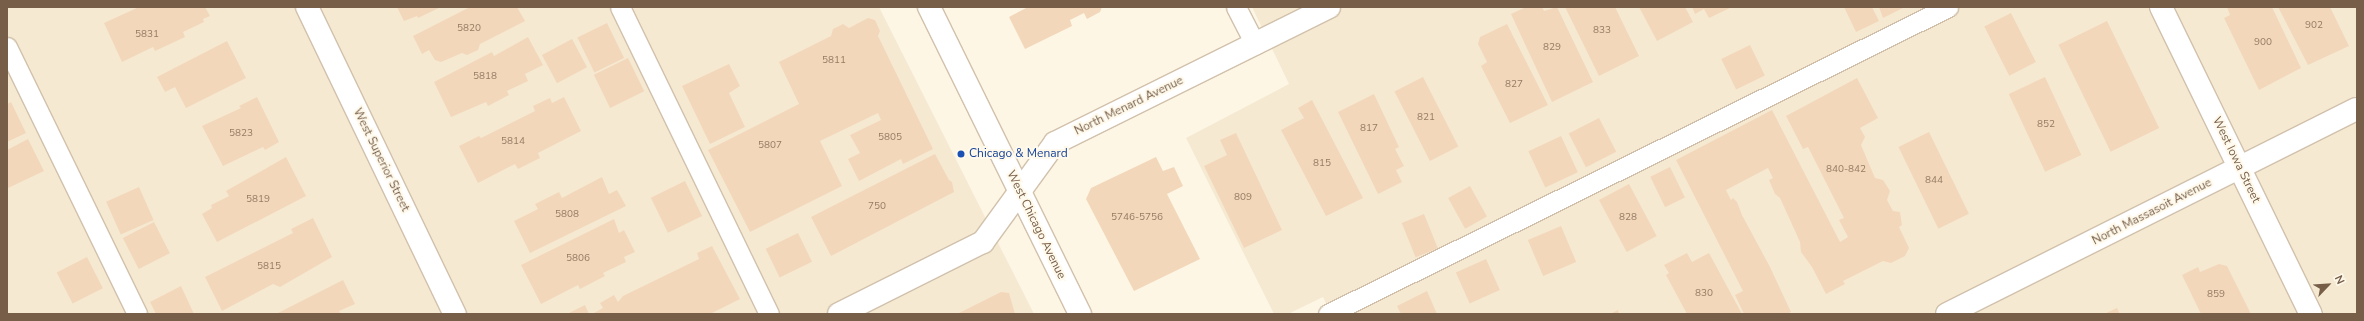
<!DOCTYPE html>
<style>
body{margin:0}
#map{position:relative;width:2364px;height:321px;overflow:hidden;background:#fdf6e4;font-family:"Nunito Sans",sans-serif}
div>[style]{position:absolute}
.residential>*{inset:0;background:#f5e9d2}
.building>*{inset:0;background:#f3d7ba;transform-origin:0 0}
.roads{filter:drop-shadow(1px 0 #d1c1ac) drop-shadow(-1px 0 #d1c1ac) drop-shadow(0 1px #d1c1ac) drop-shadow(0 -1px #d1c1ac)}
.lane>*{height:19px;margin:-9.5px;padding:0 9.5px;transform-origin:9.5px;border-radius:9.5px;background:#fff}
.street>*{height:22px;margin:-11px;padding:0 11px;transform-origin:11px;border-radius:11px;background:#fff}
.secondary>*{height:22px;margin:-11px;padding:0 11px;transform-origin:11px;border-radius:11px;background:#fff}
.dots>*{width:11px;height:11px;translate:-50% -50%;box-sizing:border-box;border:2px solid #fff9eb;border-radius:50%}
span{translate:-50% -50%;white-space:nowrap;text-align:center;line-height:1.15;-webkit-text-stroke:4px #fff9eb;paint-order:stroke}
.number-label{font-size:10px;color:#957c64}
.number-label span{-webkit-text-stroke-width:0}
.street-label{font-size:12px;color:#765e48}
.transit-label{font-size:12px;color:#164399}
.left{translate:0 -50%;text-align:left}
.frame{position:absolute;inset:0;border:8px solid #765e48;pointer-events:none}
.north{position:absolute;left:2308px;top:265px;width:40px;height:40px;-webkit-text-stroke:3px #fff9eb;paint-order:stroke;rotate:65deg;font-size:11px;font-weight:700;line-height:16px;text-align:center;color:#765e48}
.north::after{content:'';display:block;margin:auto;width:14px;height:18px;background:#765e48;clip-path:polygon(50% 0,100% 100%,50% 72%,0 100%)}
</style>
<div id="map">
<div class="residential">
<i style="clip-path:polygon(7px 7px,879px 7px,1034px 314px,7px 314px)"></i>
<i style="clip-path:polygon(1252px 7px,2357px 7px,2357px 314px,1331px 314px,1323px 297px,1288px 314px,1274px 314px,1186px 138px,1289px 84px)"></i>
</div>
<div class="building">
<i style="clip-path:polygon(139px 7px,205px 7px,210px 16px,203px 19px,204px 22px,183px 32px,185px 37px,155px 51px,153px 47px,122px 62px,104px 23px)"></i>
<i style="clip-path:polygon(397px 7px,441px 7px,418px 18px,417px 16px,404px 21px)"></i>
<i style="clip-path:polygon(470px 7px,517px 7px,525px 21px,480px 44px,478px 50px,467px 55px,462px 53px,441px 62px,435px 60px,429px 50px,422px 54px,413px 36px)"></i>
<i style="clip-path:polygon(1028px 7px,1102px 7px,1100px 12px,1087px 19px,1084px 13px,1070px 20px,1072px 26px,1025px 49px,1009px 17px)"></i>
<i style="clip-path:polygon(1526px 7px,1542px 7px,1544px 11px,1557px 7px,1593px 82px,1552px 102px,1511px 14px)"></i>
<i style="clip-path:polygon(1565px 7px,1615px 7px,1639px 56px,1599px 76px)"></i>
<i style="clip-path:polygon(1639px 7px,1685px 7px,1693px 22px,1657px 41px)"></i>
<i style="clip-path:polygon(1692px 7px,1732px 7px,1709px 18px,1704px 9px,1695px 14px)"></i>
<i style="clip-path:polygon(1844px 7px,1872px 7px,1879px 21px,1856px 32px)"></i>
<i style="clip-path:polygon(1879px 7px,1905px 7px,1883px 18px)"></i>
<i style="clip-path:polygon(2227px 7px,2272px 7px,2301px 68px,2259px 90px,2224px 18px,2230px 15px)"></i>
<i style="clip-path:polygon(2278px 7px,2330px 7px,2349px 46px,2308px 65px)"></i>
<i style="left:2011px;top:13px;width:55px;height:30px;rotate:63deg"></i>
<i style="clip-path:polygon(868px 18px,875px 20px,880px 31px,878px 36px,933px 149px,903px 164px,901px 159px,859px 181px,848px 159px,860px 153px,850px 135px,881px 120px,878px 113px,820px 141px,842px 186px,750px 232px,708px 150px,799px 104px,779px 62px,831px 36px,833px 29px,843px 24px,849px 28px)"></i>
<i style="left:2107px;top:21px;width:119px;height:54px;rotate:64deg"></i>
<i style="left:607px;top:23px;width:39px;height:33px;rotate:64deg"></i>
<i style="clip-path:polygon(1507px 24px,1548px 105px,1510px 123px,1481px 66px,1487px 62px,1478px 44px,1480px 37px)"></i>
<i style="clip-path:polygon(528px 37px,543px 65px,525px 74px,528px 81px,507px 91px,509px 95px,488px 106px,486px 102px,451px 117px,434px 82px,492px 52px,494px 56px)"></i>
<i style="left:572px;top:39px;width:32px;height:34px;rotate:62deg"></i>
<i style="clip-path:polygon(227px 41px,246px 78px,186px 108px,175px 87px,165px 92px,157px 77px)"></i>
<i style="left:1750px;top:45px;width:34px;height:32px;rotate:64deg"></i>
<i style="left:628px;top:58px;width:37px;height:38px;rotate:64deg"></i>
<i style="clip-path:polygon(729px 64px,740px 86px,729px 93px,745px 127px,710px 144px,682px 86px)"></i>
<i style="left:1423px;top:77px;width:78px;height:32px;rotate:63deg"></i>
<i style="left:2045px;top:77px;width:86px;height:40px;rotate:65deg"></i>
<i style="clip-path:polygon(1857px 78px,1878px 118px,1860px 128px,1865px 137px,1861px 145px,1875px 178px,1883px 180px,1890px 191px,1887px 200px,1893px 211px,1900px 212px,1902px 225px,1899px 227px,1909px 248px,1905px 256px,1891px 263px,1883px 261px,1843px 281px,1845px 284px,1826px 294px,1812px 267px,1801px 252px,1800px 242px,1780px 198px,1775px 194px,1769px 180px,1773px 178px,1768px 168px,1726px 190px,1731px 200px,1733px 198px,1737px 202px,1742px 215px,1770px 267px,1791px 312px,1786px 314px,1744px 314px,1735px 295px,1743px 291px,1676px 160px,1772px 110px,1840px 242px,1848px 237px,1839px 220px,1844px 218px,1808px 147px,1803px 149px,1786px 116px)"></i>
<i style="clip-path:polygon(1374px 94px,1399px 147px,1395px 149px,1404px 166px,1396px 170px,1402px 182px,1378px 194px,1338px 112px)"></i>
<i style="clip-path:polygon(257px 97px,279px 142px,265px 150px,263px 147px,223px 166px,202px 126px,241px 108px,239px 106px)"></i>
<i style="clip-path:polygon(564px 97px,581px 131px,538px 153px,540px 158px,518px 169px,515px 164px,478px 183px,459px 146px,479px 136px,481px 138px,535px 111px,533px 106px,550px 98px,552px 103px)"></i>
<i style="clip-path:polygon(1312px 100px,1363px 198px,1326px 216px,1281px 130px,1304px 118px,1298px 108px)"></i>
<i style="clip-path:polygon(11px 102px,26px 133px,7px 142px,7px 104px)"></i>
<i style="left:1599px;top:118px;width:38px;height:34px;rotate:63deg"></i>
<i style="left:1929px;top:132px;width:91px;height:34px;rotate:64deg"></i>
<i style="clip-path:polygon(1236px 133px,1282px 230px,1244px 248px,1204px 166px,1227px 155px,1220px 140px)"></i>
<i style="left:1561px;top:136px;width:40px;height:36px;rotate:65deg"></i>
<i style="clip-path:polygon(28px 139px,44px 171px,8px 188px,7px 150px)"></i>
<i style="clip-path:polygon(935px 154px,949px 180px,952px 182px,954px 192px,831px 256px,811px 217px)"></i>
<i style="clip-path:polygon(286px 157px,306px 196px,217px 242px,202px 214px,212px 208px,211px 205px,229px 196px,226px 191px)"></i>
<i style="clip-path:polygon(1156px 157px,1163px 171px,1174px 167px,1183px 186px,1167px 194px,1200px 259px,1134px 291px,1086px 199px,1091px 188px)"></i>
<i style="left:1670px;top:167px;width:34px;height:22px;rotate:64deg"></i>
<i style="clip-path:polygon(602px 177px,609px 194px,617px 190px,626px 206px,530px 253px,514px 221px,538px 209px,535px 204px,559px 192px,562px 198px)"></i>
<i style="left:685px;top:181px;width:39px;height:38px;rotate:64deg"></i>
<i style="left:1629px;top:184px;width:59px;height:34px;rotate:62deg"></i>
<i style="left:1470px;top:186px;width:35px;height:25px;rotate:61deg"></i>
<i style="left:139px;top:187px;width:36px;height:36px;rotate:66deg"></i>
<i style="left:1424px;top:214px;width:37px;height:24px;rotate:68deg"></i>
<i style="clip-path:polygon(313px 218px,332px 257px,280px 287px,273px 284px,222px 311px,205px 277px,293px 233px,291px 229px)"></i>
<i style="clip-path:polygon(614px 219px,619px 233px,624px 230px,635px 252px,624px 257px,626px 262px,603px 273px,605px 276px,580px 289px,578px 285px,541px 304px,521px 265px)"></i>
<i style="left:154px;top:222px;width:35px;height:35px;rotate:63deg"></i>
<i style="left:1561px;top:226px;width:39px;height:36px;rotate:67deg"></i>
<i style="left:798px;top:233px;width:32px;height:36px;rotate:64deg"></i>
<i style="clip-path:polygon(712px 246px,740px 299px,710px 314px,592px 314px,603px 308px,600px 303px,614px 295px,618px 302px,623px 296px,699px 259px,697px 253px)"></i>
<i style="clip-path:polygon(1687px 253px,1692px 262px,1709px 253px,1742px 314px,1687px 314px,1666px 275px,1669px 273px,1664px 265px)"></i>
<i style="left:87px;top:257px;width:35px;height:34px;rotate:63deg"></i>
<i style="left:1486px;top:259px;width:34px;height:33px;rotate:66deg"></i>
<i style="clip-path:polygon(2219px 264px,2227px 266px,2251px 314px,2201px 314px,2182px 275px,2198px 267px,2200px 272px)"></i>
<i style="clip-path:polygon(343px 280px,355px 304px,339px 311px,341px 314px,276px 314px)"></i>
<i style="clip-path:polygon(181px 286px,194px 314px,156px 314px,150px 302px)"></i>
<i style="clip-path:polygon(1427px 291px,1437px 314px,1401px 314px,1397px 306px)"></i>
<i style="clip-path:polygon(1001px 292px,1009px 293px,1015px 314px,957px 314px)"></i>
<i style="clip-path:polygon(585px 305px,589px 314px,567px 314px)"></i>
<i style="clip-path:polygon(2117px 308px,2120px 314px,2104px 314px)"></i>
<i style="clip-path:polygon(1618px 310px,1619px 314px,1610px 314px)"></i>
</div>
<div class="roads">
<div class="lane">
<i style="left:620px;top:7px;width:341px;rotate:64.1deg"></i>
<i style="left:1236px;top:7px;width:42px;rotate:62.8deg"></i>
<i style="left:7px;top:47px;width:297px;rotate:64deg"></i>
<i style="left:1328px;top:314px;width:692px;rotate:-26.34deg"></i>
</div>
<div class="street">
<i style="left:307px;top:7px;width:341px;rotate:64.3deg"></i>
<i style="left:2161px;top:7px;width:342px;rotate:64deg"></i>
<i style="left:839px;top:314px;width:161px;rotate:-26.6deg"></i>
<i style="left:983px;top:242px;width:122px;rotate:-54deg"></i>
<i style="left:1055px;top:143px;width:306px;rotate:-26.4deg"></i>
<i style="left:1947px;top:314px;width:458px;rotate:-26.6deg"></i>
</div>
<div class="secondary">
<i style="left:929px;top:7px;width:342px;rotate:63.8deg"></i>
</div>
</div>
<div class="dots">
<i style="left:961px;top:154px;background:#1a4fb4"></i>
</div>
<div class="number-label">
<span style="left:2314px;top:26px">902</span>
<span style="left:469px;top:29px">5820</span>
<span style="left:1602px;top:31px">833</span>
<span style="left:147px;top:35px">5831</span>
<span style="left:2263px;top:43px">900</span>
<span style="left:1552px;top:48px">829</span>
<span style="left:834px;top:61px">5811</span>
<span style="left:485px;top:77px">5818</span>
<span style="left:1514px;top:85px">827</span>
<span style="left:1426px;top:118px">821</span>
<span style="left:2046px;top:125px">852</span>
<span style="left:1369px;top:129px">817</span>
<span style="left:241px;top:134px">5823</span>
<span style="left:890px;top:138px">5805</span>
<span style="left:513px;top:142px">5814</span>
<span style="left:770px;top:146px">5807</span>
<span style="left:1322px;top:164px">815</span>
<span style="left:1846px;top:170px">840-842</span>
<span style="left:1934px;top:181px">844</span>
<span style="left:1243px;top:198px">809</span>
<span style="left:258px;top:200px">5819</span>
<span style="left:877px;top:207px">750</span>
<span style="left:567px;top:215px">5808</span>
<span style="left:1137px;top:218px">5746-5756</span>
<span style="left:1628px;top:218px">828</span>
<span style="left:578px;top:259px">5806</span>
<span style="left:269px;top:267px">5815</span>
<span style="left:1704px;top:294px">830</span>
<span style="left:2216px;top:295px">859</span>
</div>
<div class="street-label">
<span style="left:1129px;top:106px;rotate:-26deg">North Menard Avenue</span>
<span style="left:381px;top:160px;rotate:64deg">West Superior Street</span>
<span style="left:2236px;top:160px;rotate:64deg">West Iowa Street</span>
<span style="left:2152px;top:212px;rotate:-27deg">North Massasoit Avenue</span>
<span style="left:1036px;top:225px;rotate:64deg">West Chicago Avenue</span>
</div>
<div class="transit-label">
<span class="left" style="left:969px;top:154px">Chicago &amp; Menard</span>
</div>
<div class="frame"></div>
<div class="north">N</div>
</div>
